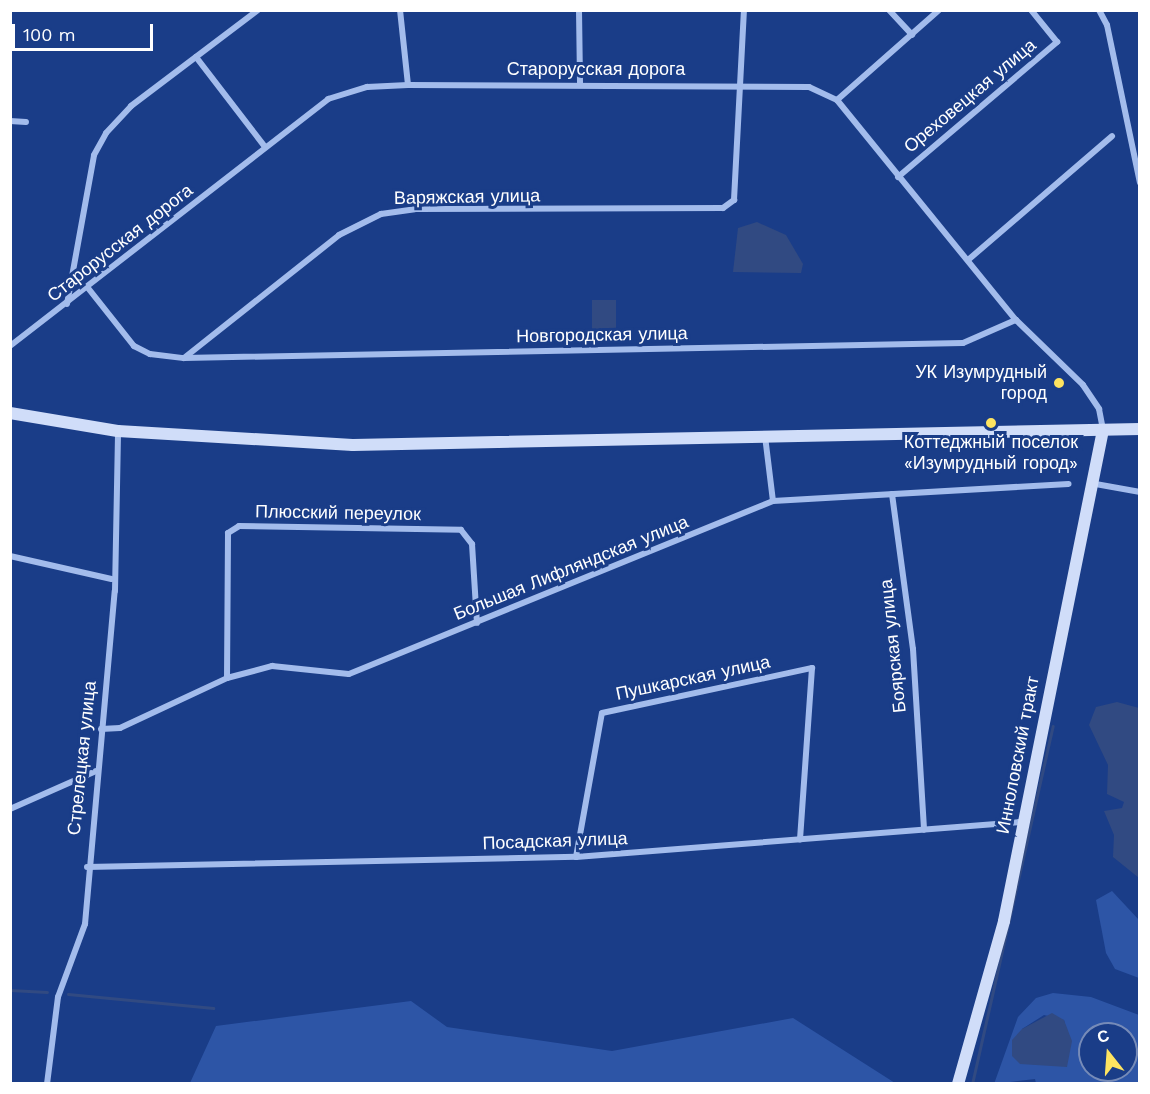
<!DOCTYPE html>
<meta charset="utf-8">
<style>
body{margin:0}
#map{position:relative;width:1150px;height:1094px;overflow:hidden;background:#1a3d88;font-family:"Work Sans",sans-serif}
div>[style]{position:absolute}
.green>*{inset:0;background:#2d55a6}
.water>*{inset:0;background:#314a82;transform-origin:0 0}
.stream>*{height:3px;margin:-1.5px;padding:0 1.5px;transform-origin:1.5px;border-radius:1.5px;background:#314a82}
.street>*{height:6px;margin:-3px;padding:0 3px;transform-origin:3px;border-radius:3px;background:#a3bcec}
.secondary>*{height:12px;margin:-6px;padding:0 6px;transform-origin:6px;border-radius:6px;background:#d0ddf9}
.dots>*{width:16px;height:16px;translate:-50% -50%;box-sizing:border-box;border:3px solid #1a3d88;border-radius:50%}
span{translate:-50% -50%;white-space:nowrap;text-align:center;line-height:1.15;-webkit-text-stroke:6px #1a3d88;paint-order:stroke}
.street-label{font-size:18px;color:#fff}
.poi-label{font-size:18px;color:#fff}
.right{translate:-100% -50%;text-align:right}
.frame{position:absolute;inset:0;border:12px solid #fff;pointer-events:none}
.north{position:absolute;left:1078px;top:1022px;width:60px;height:60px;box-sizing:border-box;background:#1a3d88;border:2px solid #768bb8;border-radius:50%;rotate:343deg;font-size:16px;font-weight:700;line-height:24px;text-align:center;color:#fff}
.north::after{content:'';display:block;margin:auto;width:21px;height:27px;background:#fee460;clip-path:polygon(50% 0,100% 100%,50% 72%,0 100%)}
.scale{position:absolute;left:12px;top:24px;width:141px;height:27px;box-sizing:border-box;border:3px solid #fff;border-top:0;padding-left:8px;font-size:18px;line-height:21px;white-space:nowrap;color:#fff;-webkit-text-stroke:4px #1a3d88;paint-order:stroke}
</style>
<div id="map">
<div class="green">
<i style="clip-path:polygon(1112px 891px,1139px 920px,1139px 978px,1115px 969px,1106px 953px,1096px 900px)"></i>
<i style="clip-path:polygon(evenodd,1053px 993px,1091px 997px,1139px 1015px,1139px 1083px,1036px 1083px,1035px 1079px,994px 1084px,1018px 1017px,1036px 998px,1053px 993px,1044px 1015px,1064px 1020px,1066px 1028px,1048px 1065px,1032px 1064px,1022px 1029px,1044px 1015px,1053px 993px,1090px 1034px,1126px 1034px,1126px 1070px,1090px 1070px,1090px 1034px)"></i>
<i style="clip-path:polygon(411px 1001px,447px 1027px,612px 1051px,793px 1018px,895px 1083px,190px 1083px,216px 1026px)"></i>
</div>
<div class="water">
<i style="clip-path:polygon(757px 222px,786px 235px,803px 264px,801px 273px,733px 272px,738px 228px)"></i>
<i style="left:616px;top:300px;width:42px;height:24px;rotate:90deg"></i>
<i style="clip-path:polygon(1117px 702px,1139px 708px,1139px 878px,1113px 857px,1114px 835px,1104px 811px,1122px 808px,1124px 802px,1107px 794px,1108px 765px,1089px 725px,1096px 707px)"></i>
<i style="clip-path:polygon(1052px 1013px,1064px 1020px,1072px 1041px,1067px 1067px,1020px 1064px,1012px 1056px,1012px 1040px,1022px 1029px)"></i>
</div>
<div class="stream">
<i style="left:10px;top:990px;width:37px;rotate:3deg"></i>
<i style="left:68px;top:994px;width:146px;rotate:5.5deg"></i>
<i style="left:972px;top:1084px;width:367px;rotate:-77.3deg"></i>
</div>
<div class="street">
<i style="left:400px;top:10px;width:75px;rotate:83.9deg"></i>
<i style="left:579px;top:10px;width:73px;rotate:89.2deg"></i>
<i style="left:889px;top:10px;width:34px;rotate:47deg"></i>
<i style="left:1099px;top:10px;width:17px;rotate:62deg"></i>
<i style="left:1107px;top:25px;width:161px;rotate:78.2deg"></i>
<i style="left:196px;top:57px;width:113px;rotate:52.5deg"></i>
<i style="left:837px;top:100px;width:136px;rotate:-41.4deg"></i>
<i style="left:10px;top:121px;width:16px;rotate:4deg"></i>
<i style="left:898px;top:177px;width:209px;rotate:-40.3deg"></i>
<i style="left:1057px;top:42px;width:41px;rotate:-129.1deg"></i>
<i style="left:968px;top:260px;width:190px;rotate:-40.7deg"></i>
<i style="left:88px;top:288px;width:74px;rotate:51.6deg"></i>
<i style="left:134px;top:346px;width:18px;rotate:27deg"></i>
<i style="left:150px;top:354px;width:34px;rotate:7deg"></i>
<i style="left:184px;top:358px;width:198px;rotate:-38.4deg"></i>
<i style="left:339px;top:235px;width:47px;rotate:-26.6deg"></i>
<i style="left:381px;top:214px;width:34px;rotate:-8deg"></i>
<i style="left:415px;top:209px;width:308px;rotate:-0.2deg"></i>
<i style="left:723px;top:208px;width:14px;rotate:-36deg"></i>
<i style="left:734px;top:200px;width:190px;rotate:-87deg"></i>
<i style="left:67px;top:304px;width:151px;rotate:-79.7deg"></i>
<i style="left:94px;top:155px;width:25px;rotate:-61deg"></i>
<i style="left:106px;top:133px;width:37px;rotate:-47deg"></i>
<i style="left:131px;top:106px;width:159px;rotate:-37.1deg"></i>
<i style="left:10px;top:346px;width:403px;rotate:-37.8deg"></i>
<i style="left:328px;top:99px;width:41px;rotate:-17.1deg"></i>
<i style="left:367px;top:87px;width:41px;rotate:-2.8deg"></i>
<i style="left:408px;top:85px;width:401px;rotate:0.3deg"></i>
<i style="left:809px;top:87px;width:31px;rotate:25deg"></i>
<i style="left:837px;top:100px;width:284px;rotate:50.9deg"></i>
<i style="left:1016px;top:320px;width:93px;rotate:44.1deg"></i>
<i style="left:1083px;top:385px;width:29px;rotate:56deg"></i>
<i style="left:1099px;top:409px;width:21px;rotate:79deg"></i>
<i style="left:184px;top:358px;width:779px;rotate:-1.1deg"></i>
<i style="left:963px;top:343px;width:58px;rotate:-23.5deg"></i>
<i style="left:765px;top:436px;width:65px;rotate:83deg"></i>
<i style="left:1090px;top:483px;width:51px;rotate:10.2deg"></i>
<i style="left:892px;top:494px;width:156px;rotate:82.3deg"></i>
<i style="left:913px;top:649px;width:181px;rotate:86.5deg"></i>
<i style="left:10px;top:556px;width:104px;rotate:12.8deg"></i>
<i style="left:227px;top:678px;width:145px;rotate:-89.6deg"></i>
<i style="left:228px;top:533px;width:13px;rotate:-32deg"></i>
<i style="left:239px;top:526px;width:222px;rotate:1deg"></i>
<i style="left:461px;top:530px;width:18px;rotate:52deg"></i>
<i style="left:472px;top:544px;width:79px;rotate:86.4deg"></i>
<i style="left:101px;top:729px;width:19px;rotate:-3deg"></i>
<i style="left:120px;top:728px;width:118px;rotate:-25deg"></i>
<i style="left:227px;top:678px;width:47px;rotate:-14.9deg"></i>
<i style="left:272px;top:666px;width:77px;rotate:5.9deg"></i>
<i style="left:349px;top:674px;width:458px;rotate:-22.2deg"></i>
<i style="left:773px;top:501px;width:296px;rotate:-3.3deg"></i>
<i style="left:10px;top:809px;width:94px;rotate:-23.8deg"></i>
<i style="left:576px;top:857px;width:146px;rotate:-79.8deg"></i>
<i style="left:602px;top:713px;width:215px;rotate:-12.1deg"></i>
<i style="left:812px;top:668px;width:172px;rotate:94deg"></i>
<i style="left:87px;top:867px;width:489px;rotate:-1.2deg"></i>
<i style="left:576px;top:857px;width:449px;rotate:-4.5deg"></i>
<i style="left:47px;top:1084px;width:88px;rotate:-82.8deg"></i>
<i style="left:58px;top:997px;width:78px;rotate:-69.7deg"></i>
<i style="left:85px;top:924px;width:334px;rotate:-84.9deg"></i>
<i style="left:115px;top:591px;width:160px;rotate:-88.9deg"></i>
</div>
<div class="secondary">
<i style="left:10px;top:413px;width:109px;rotate:9.5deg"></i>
<i style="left:118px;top:431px;width:235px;rotate:3.4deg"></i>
<i style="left:353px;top:445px;width:787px;rotate:-1.16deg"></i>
<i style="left:958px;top:1084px;width:169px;rotate:-74.2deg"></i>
<i style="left:1004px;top:921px;width:501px;rotate:-78.6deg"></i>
</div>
<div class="dots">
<i style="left:1059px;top:383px;background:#fee460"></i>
<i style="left:991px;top:423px;background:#fee460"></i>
</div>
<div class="street-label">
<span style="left:596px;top:69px">Старорусская дорога</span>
<span style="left:970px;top:96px;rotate:-40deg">Ореховецкая улица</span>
<span style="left:467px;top:197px;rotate:-1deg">Варяжская улица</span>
<span style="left:120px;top:243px;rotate:-38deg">Старорусская дорога</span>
<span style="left:602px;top:335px;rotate:-1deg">Новгородская улица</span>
<span style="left:338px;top:513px;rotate:1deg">Плюсский переулок</span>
<span style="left:571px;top:568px;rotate:-22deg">Большая Лифляндская улица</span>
<span style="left:893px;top:646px;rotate:-96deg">Боярская улица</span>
<span style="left:693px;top:678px;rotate:-12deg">Пушкарская улица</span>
<span style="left:1018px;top:755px;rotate:-79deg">Инноловский тракт</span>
<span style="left:82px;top:758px;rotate:-84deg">Стрелецкая улица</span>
<span style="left:555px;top:841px;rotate:-2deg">Посадская улица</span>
</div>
<div class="poi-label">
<span class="right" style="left:1047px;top:383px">УК Изумрудный<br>город</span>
<span style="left:991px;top:453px">Коттеджный поселок<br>«Изумрудный город»</span>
</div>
<div class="frame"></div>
<div class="north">С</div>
<div class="scale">100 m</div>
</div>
